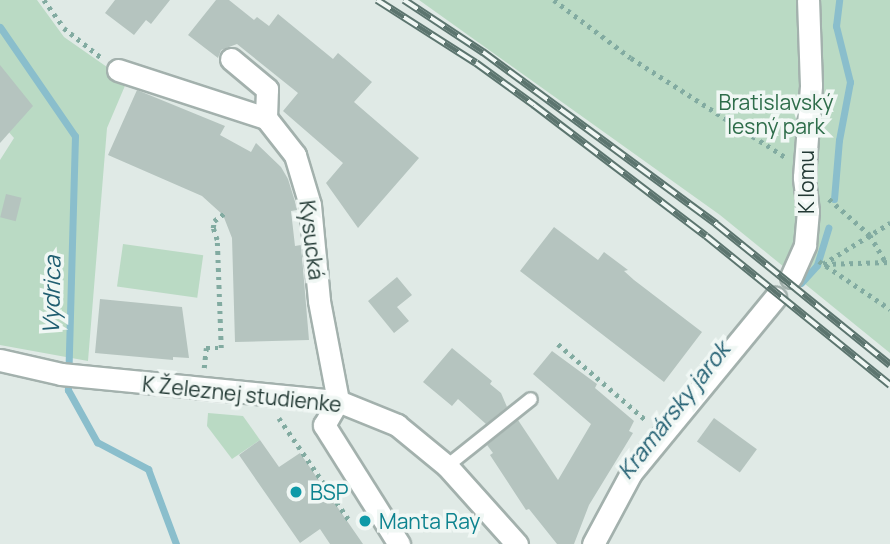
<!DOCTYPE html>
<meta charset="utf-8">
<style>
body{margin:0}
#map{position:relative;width:890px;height:544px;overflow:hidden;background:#e0eae6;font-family:Manrope,sans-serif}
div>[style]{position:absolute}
.green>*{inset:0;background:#badac4;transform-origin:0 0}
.stream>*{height:7px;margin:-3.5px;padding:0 3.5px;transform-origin:3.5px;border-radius:3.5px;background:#8abecc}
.building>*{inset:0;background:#b5c4bf;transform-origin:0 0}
.path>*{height:4.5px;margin-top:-2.25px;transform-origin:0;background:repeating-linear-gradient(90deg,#82aba1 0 3.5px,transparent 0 8.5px)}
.roads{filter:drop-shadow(2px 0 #a3b1ad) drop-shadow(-2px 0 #a3b1ad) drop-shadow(0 2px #a3b1ad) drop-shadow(0 -2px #a3b1ad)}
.lane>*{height:12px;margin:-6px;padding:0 6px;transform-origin:6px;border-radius:6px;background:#fff}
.street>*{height:21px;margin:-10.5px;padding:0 10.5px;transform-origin:10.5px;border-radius:10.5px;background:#fff}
.rail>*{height:8px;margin-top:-4px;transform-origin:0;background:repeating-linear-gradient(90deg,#f0f7f4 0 16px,#5c756f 0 32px);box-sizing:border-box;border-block:2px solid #5c756f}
.dots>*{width:19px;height:19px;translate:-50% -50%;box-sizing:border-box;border:4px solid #f0f7f4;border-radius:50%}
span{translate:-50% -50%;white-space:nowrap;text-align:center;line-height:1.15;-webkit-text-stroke:7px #f0f7f4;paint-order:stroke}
.park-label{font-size:21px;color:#2e6d4a}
.street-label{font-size:21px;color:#223934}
.culture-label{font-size:21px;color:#0d838f}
.left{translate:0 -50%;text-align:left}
.water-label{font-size:23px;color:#205e71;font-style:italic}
</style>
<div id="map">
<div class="green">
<i style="clip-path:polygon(0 0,37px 0,64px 37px,127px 81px,107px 128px,88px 361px,0 345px,0 160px,14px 138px,0 122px)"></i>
<i style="clip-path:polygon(419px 0,890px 0,890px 353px,720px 215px)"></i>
<i style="left:123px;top:244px;width:81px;height:43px;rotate:8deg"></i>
<i style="clip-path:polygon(208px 413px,243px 416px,260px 440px,232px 459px,207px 426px)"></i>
</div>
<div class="stream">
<i style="left:0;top:27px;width:132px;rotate:55.5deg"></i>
<i style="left:75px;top:136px;width:254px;rotate:91.6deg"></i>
<i style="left:68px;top:390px;width:60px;rotate:60.9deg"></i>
<i style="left:97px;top:442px;width:58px;rotate:27.9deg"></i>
<i style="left:148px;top:469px;width:80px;rotate:69.5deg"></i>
<i style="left:834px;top:199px;width:59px;rotate:-85.2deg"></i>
<i style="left:839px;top:140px;width:59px;rotate:-79.3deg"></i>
<i style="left:850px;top:82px;width:58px;rotate:-104deg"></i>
<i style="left:836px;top:26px;width:26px;rotate:-83deg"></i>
<i style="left:801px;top:283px;width:24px;rotate:-48deg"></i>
<i style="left:817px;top:265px;width:39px;rotate:-73deg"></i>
</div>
<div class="building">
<i style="clip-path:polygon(115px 0,170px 0,151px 24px,146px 20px,134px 35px,105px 13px)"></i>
<i style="clip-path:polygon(216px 0,229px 0,254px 20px,257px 17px,269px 26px,278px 14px,333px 59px,338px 53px,372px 82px,354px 102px,419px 158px,358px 228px,326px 183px,343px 163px,283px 111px,298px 93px,237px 44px,221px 50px,218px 58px,188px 35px)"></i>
<i style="clip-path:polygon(0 65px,33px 106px,0 143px)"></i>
<i style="clip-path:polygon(137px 90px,225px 126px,220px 135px,251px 152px,256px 143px,281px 167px,288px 179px,297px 208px,297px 210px,291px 211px,295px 246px,301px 245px,309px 340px,235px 342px,232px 238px,223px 215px,202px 196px,108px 155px)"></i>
<i style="left:6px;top:194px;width:16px;height:24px;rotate:14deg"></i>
<i style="clip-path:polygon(554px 227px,598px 260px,604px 252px,628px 270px,624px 271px,634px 280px,702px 332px,664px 382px,520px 271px)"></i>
<i style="clip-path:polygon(397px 277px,412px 295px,397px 307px,409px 321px,394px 333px,368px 301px)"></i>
<i style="clip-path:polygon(100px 299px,182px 307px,189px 358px,173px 357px,173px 360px,95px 353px)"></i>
<i style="clip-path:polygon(452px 348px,492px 381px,490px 384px,501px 393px,507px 407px,486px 424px,458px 399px,452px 406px,423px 382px)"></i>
<i style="clip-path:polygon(552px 351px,597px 384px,595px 388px,634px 421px,629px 431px,633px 433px,589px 505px,574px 544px,557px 544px,529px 509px,526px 510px,490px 455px,493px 453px,487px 445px,518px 420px,558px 480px,591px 424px,533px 374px)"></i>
<i style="left:714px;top:418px;width:53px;height:29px;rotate:36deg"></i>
<i style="clip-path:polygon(260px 440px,279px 467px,300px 453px,363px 544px,330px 544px,320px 529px,300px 543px,239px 455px)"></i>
</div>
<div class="path">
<i style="left:44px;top:0;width:34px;rotate:54deg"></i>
<i style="left:64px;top:28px;width:50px;rotate:38.5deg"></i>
<i style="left:554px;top:0;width:96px;rotate:37deg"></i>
<i style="left:631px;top:58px;width:183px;rotate:32.7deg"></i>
<i style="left:829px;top:199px;width:55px;rotate:41.3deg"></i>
<i style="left:870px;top:235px;width:30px;rotate:60deg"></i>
<i style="left:819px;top:261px;width:86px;rotate:34.1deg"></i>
<i style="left:823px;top:264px;width:79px;rotate:-31.5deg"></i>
<i style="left:824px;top:264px;width:66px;rotate:-1.7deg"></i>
<i style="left:558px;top:344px;width:118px;rotate:40.9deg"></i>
<i style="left:204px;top:368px;width:20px;rotate:-84deg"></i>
<i style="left:206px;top:348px;width:15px"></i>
<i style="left:221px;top:348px;width:108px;rotate:-92.1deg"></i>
<i style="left:217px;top:240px;width:13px;rotate:-108deg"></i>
<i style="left:213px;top:228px;width:7px;rotate:-82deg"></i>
<i style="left:214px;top:221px;width:15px;rotate:-37deg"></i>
<i style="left:279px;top:418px;width:124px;rotate:55.5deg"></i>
</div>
<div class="roads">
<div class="lane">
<i style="left:447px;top:466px;width:107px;rotate:-38.6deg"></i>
</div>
<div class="street">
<i style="left:231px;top:59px;width:47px;rotate:39.8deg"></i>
<i style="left:267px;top:89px;width:29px;rotate:92deg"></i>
<i style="left:118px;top:70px;width:156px;rotate:18deg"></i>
<i style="left:266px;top:118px;width:47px;rotate:51.9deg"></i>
<i style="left:295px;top:155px;width:52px;rotate:73.3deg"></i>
<i style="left:310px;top:205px;width:96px;rotate:84.6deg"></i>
<i style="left:319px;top:301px;width:102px;rotate:79.2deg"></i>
<i style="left:338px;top:401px;width:28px;rotate:120deg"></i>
<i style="left:324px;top:425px;width:141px;rotate:57.8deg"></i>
<i style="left:791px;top:277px;width:35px;rotate:-66deg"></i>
<i style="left:805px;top:245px;width:34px;rotate:-85deg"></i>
<i style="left:808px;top:211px;width:34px;rotate:-97deg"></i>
<i style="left:804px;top:177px;width:92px;rotate:-85.6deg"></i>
<i style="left:811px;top:85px;width:85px;rotate:-92deg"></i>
<i style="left:0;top:360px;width:63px;rotate:12.9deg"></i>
<i style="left:61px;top:374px;width:278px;rotate:5.6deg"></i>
<i style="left:338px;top:401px;width:64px;rotate:22.1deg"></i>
<i style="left:397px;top:425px;width:65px;rotate:39.4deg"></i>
<i style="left:447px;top:466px;width:105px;rotate:48.1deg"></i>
<i style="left:593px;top:544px;width:81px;rotate:-61.8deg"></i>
<i style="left:631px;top:473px;width:227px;rotate:-50.6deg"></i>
</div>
</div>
<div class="rail">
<i style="left:377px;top:0;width:117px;rotate:32.5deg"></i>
<i style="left:476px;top:63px;width:72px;rotate:35.9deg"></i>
<i style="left:534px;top:105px;width:216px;rotate:37.3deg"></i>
<i style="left:706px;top:236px;width:237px;rotate:39deg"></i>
<i style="left:404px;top:0;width:95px;rotate:33.4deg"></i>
<i style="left:483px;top:52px;width:290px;rotate:36.4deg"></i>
<i style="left:716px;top:224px;width:224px;rotate:39deg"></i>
</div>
<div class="dots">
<i style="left:296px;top:492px;background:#0f9aa8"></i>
<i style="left:365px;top:521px;background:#0f9aa8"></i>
</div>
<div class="park-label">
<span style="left:776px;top:114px">Bratislavský<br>lesný park</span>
</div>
<div class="street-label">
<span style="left:806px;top:182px;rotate:-90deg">K lomu</span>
<span style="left:312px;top:240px;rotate:83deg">Kysucká</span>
<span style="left:242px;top:394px;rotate:6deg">K Železnej studienke</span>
</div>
<div class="culture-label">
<span class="left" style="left:310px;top:492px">BSP</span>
<span class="left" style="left:379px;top:521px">Manta Ray</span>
</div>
<div class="water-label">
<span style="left:51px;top:295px;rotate:-89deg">Vydrica</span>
<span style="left:673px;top:410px;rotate:-52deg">Kramársky jarok</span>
</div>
</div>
